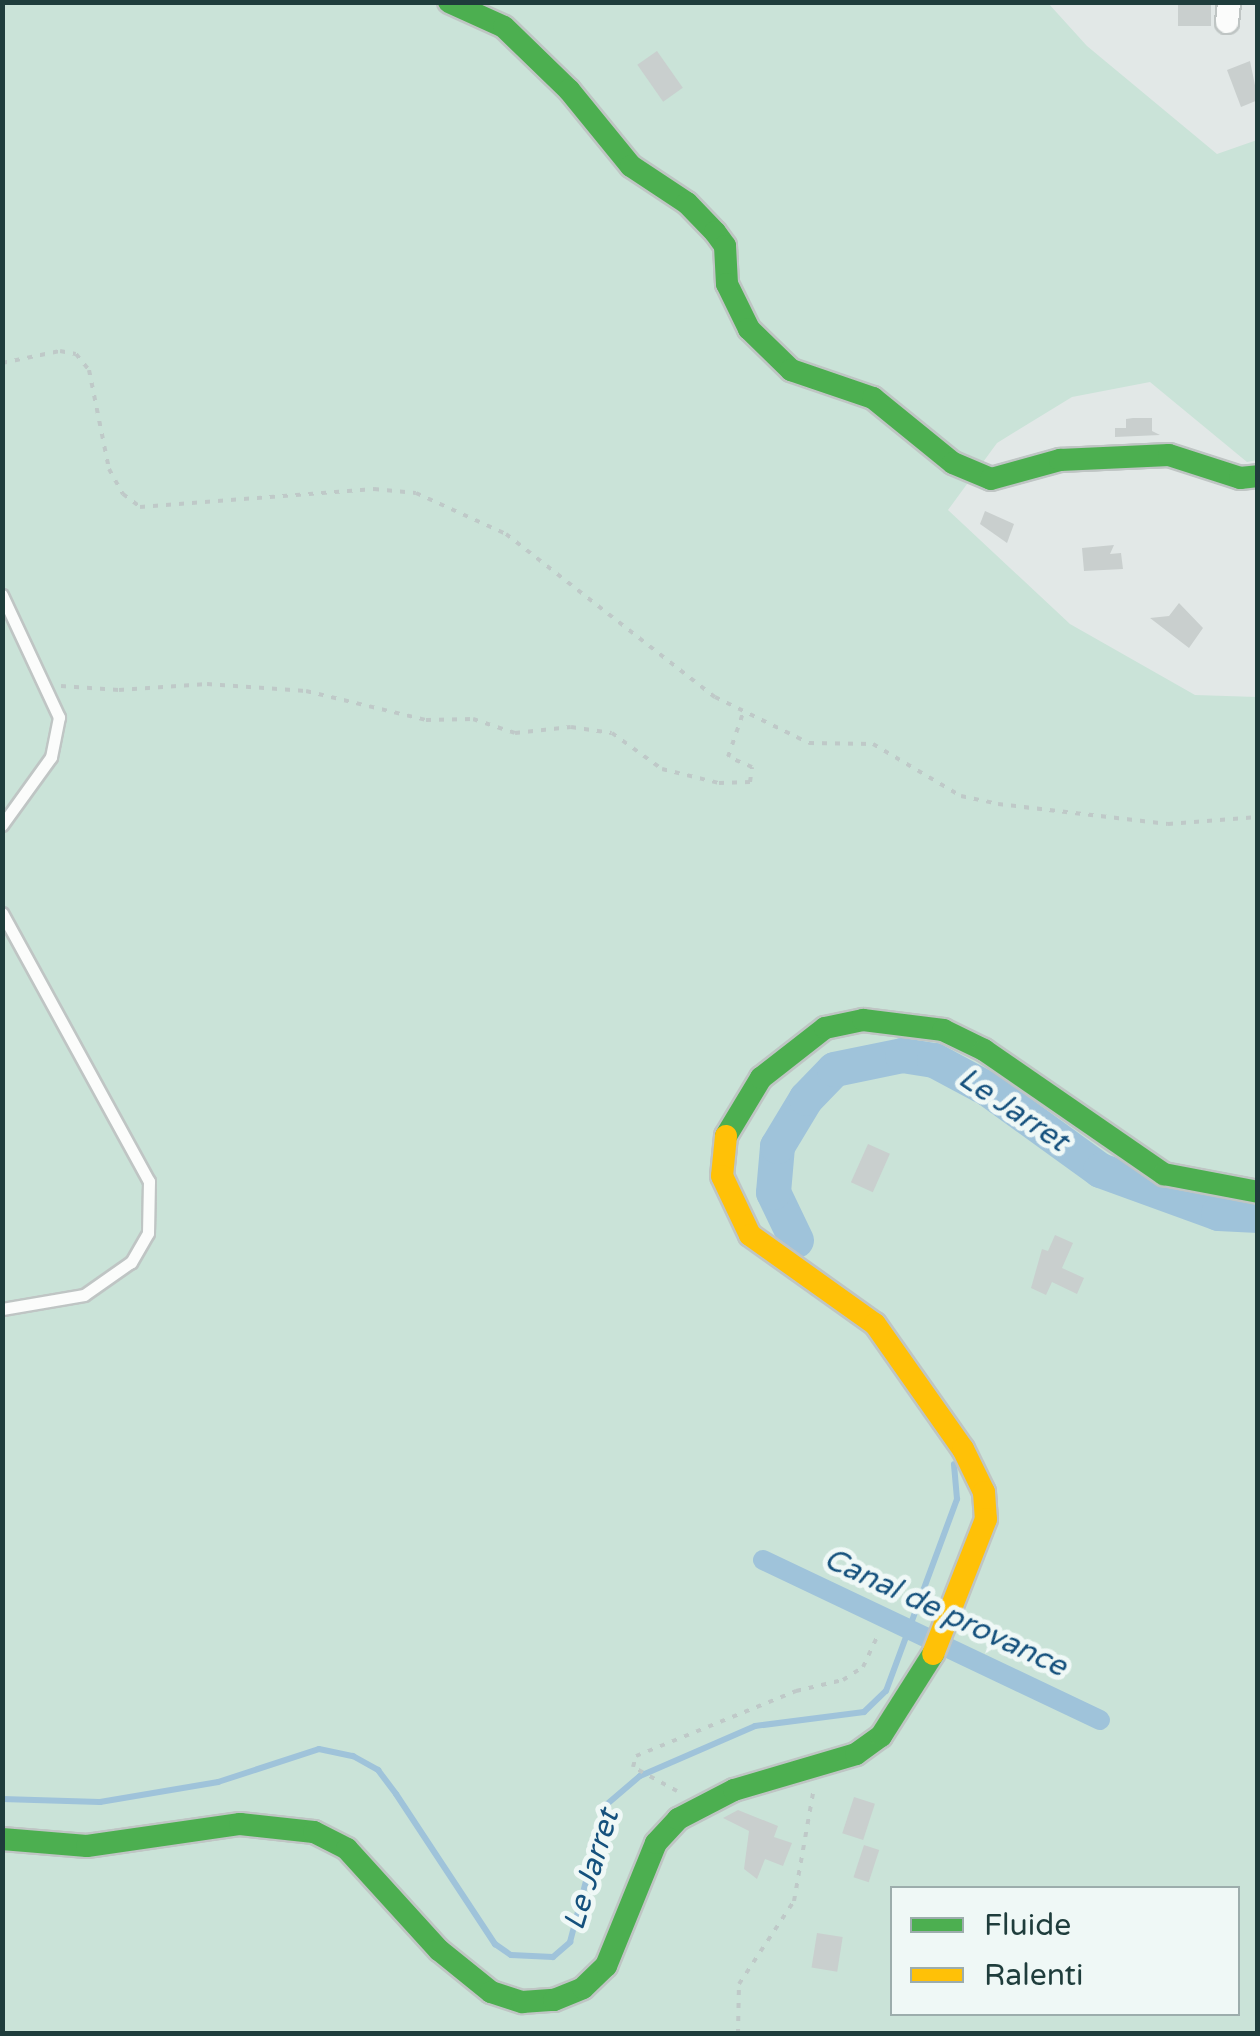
<!DOCTYPE html>
<style>
body{margin:0}
#map{position:relative;width:1260px;height:2036px;overflow:hidden;background:#e2e8e7;font-family:"Varela Round",sans-serif}
div>[style]{position:absolute}
.green>*{inset:0;background:#cae3d8}
.stream>*{height:6px;margin:-3px;padding:0 3px;transform-origin:3px;border-radius:3px;background:#9fc3da}
.canal>*{height:20px;margin:-10px;padding:0 10px;transform-origin:10px;border-radius:10px;background:#9fc3da}
.river>*{height:35px;margin:-17.5px;padding:0 17.5px;transform-origin:17.5px;border-radius:17.5px;background:#9fc3da}
.building>*{inset:0;background:#c9cfce;transform-origin:0 0}
.path>*{height:4px;margin-top:-2px;transform-origin:0;background:repeating-linear-gradient(90deg,#bfc9c8 0 5px,transparent 0 13px)}
.roads{filter:drop-shadow(2px 0 #bfc5c4) drop-shadow(-2px 0 #bfc5c4) drop-shadow(0 2px #bfc5c4) drop-shadow(0 -2px #bfc5c4)}
.lane>*{height:11px;margin:-5.5px;padding:0 5.5px;transform-origin:5.5px;border-radius:5.5px;background:#fbfcfb}
.street>*{height:22px;margin:-11px;padding:0 11px;transform-origin:11px;border-radius:11px;background:#fbfcfb}
.fast>*{height:22px;margin:-11px;padding:0 11px;transform-origin:11px;border-radius:11px;background:#4caf50}
.slow>*{height:22px;margin:-11px;padding:0 11px;transform-origin:11px;border-radius:11px;background:#ffc107}
span{translate:-50% -50%;white-space:nowrap;text-align:center;line-height:1.15;-webkit-text-stroke:10px #eff8f6;paint-order:stroke}
.water-label{font-size:30px;color:#15517d;font-style:italic}
.frame{position:absolute;inset:0;border:5px solid #1f3d3c;pointer-events:none}
.legend{position:absolute;left:890px;top:1886px;width:350px;height:130px;box-sizing:border-box;background:#eff8f6;border:2px solid #9cadac;margin:0;padding:12px 18px;list-style:none;font-size:30px;color:#1f3d3c}
.legend li{display:flex;align-items:center;gap:20px;height:50px}
.legend b{width:50px;border:2px solid #9cadac}
</style>
<div id="map">
<div class="green">
<i style="clip-path:polygon(evenodd,3px 3px,1048px 3px,1087px 46px,1217px 154px,1257px 140px,1257px 460px,1247px 462px,1150px 382px,1072px 397px,997px 443px,948px 510px,1070px 624px,1195px 695px,1257px 697px,1257px 2033px,3px 2034px,3px 3px,892px 1888px,1238px 1888px,1238px 2014px,892px 2014px,892px 1888px)"></i>
</div>
<div class="stream">
<i style="left:2px;top:1799px;width:98px;rotate:1.8deg"></i>
<i style="left:100px;top:1802px;width:120px;rotate:-9.6deg"></i>
<i style="left:218px;top:1782px;width:106px;rotate:-18.1deg"></i>
<i style="left:319px;top:1749px;width:35px;rotate:12deg"></i>
<i style="left:353px;top:1756px;width:29px;rotate:29deg"></i>
<i style="left:378px;top:1770px;width:30px;rotate:53deg"></i>
<i style="left:396px;top:1794px;width:180px;rotate:56.6deg"></i>
<i style="left:495px;top:1944px;width:19px;rotate:35deg"></i>
<i style="left:511px;top:1955px;width:42px;rotate:2.7deg"></i>
<i style="left:553px;top:1957px;width:23px;rotate:-41deg"></i>
<i style="left:570px;top:1942px;width:142px;rotate:-75.3deg"></i>
<i style="left:606px;top:1805px;width:45px;rotate:-40.5deg"></i>
<i style="left:640px;top:1776px;width:125px;rotate:-23.5deg"></i>
<i style="left:755px;top:1726px;width:110px;rotate:-7.3deg"></i>
<i style="left:864px;top:1712px;width:30px;rotate:-44deg"></i>
<i style="left:886px;top:1691px;width:205px;rotate:-69.7deg"></i>
<i style="left:957px;top:1499px;width:35px;rotate:-95deg"></i>
</div>
<div class="canal">
<i style="left:763px;top:1560px;width:373px;rotate:25.4deg"></i>
</div>
<div class="river">
<i style="left:796px;top:1240px;width:53px;rotate:-115.6deg"></i>
<i style="left:773px;top:1192px;width:46px;rotate:-85deg"></i>
<i style="left:777px;top:1146px;width:56px;rotate:-58.9deg"></i>
<i style="left:806px;top:1098px;width:40px;rotate:-46deg"></i>
<i style="left:834px;top:1069px;width:69px;rotate:-11.6deg"></i>
<i style="left:902px;top:1055px;width:32px;rotate:9deg"></i>
<i style="left:934px;top:1060px;width:61px;rotate:28.2deg"></i>
<i style="left:988px;top:1089px;width:138px;rotate:35.9deg"></i>
<i style="left:1100px;top:1170px;width:126px;rotate:20deg"></i>
<i style="left:1218px;top:1213px;width:40px;rotate:2.9deg"></i>
</div>
<div class="building">
<i style="left:1178px;top:2px;width:33px;height:24px"></i>
<i style="left:657px;top:51px;width:45px;height:24px;rotate:55deg"></i>
<i style="clip-path:polygon(1250px 61px,1258px 100px,1241px 107px,1227px 70px)"></i>
<i style="clip-path:polygon(1133px 418px,1152px 418px,1152px 431px,1160px 435px,1115px 437px,1115px 428px,1126px 428px,1126px 419px)"></i>
<i style="clip-path:polygon(985px 511px,1014px 524px,1007px 543px,980px 524px)"></i>
<i style="clip-path:polygon(1114px 545px,1110px 554px,1121px 553px,1123px 569px,1084px 571px,1082px 548px)"></i>
<i style="clip-path:polygon(1179px 603px,1203px 628px,1189px 648px,1150px 618px,1169px 616px)"></i>
<i style="left:868px;top:1144px;width:24px;height:42px;rotate:24deg"></i>
<i style="clip-path:polygon(1055px 1235px,1073px 1243px,1062px 1268px,1084px 1278px,1077px 1294px,1052px 1282px,1046px 1295px,1031px 1288px,1042px 1249px,1048px 1251px)"></i>
<i style="left:854px;top:1797px;width:22px;height:38px;rotate:18deg"></i>
<i style="clip-path:polygon(738px 1810px,778px 1826px,774px 1837px,792px 1843px,783px 1866px,765px 1859px,757px 1879px,744px 1869px,749px 1831px,723px 1818px)"></i>
<i style="left:864px;top:1845px;width:16px;height:34px;rotate:18deg"></i>
<i style="left:817px;top:1933px;width:26px;height:35px;rotate:9deg"></i>
</div>
<div class="path">
<i style="left:2px;top:363px;width:59px;rotate:-11.7deg"></i>
<i style="left:60px;top:351px;width:16px;rotate:11deg"></i>
<i style="left:76px;top:354px;width:21px;rotate:51deg"></i>
<i style="left:89px;top:370px;width:101px;rotate:78.6deg"></i>
<i style="left:109px;top:469px;width:29px;rotate:61deg"></i>
<i style="left:123px;top:494px;width:21px;rotate:37deg"></i>
<i style="left:140px;top:507px;width:235px;rotate:-4.4deg"></i>
<i style="left:374px;top:489px;width:42px;rotate:5.4deg"></i>
<i style="left:416px;top:493px;width:99px;rotate:24.5deg"></i>
<i style="left:506px;top:534px;width:265px;rotate:38deg"></i>
<i style="left:715px;top:697px;width:105px;rotate:26.1deg"></i>
<i style="left:809px;top:743px;width:64px;rotate:0.9deg"></i>
<i style="left:873px;top:744px;width:102px;rotate:30.6deg"></i>
<i style="left:961px;top:796px;width:38px;rotate:12deg"></i>
<i style="left:998px;top:804px;width:171px;rotate:6.7deg"></i>
<i style="left:1168px;top:824px;width:90px;rotate:-4.4deg"></i>
<i style="left:61px;top:686px;width:58px;rotate:3.9deg"></i>
<i style="left:119px;top:690px;width:88px;rotate:-3.9deg"></i>
<i style="left:207px;top:684px;width:99px;rotate:4deg"></i>
<i style="left:306px;top:691px;width:123px;rotate:13.6deg"></i>
<i style="left:426px;top:720px;width:47px;rotate:-1.2deg"></i>
<i style="left:473px;top:719px;width:44px;rotate:18.4deg"></i>
<i style="left:515px;top:733px;width:56px;rotate:-6.1deg"></i>
<i style="left:571px;top:727px;width:41px;rotate:8.3deg"></i>
<i style="left:612px;top:733px;width:62px;rotate:35.8deg"></i>
<i style="left:662px;top:769px;width:59px;rotate:13.8deg"></i>
<i style="left:719px;top:783px;width:31px;rotate:-2deg"></i>
<i style="left:750px;top:782px;width:15px;rotate:-82deg"></i>
<i style="left:752px;top:767px;width:26px;rotate:-157deg"></i>
<i style="left:728px;top:757px;width:46px;rotate:-71.2deg"></i>
<i style="left:677px;top:1791px;width:50px;rotate:-151.4deg"></i>
<i style="left:633px;top:1767px;width:11px;rotate:-75deg"></i>
<i style="left:636px;top:1756px;width:173px;rotate:-22.1deg"></i>
<i style="left:796px;top:1691px;width:48px;rotate:-13.2deg"></i>
<i style="left:843px;top:1680px;width:24px;rotate:-33deg"></i>
<i style="left:863px;top:1667px;width:33px;rotate:-65deg"></i>
<i style="left:738px;top:2034px;width:50px;rotate:-88.9deg"></i>
<i style="left:739px;top:1984px;width:100px;rotate:-56.5deg"></i>
<i style="left:794px;top:1901px;width:110px;rotate:-80deg"></i>
</div>
<div class="roads">
<div class="lane">
<i style="left:2px;top:595px;width:135px;rotate:65deg"></i>
<i style="left:59px;top:717px;width:41px;rotate:101.3deg"></i>
<i style="left:51px;top:757px;width:84px;rotate:125.8deg"></i>
<i style="left:2px;top:913px;width:306px;rotate:61.3deg"></i>
<i style="left:149px;top:1181px;width:52px;rotate:91.1deg"></i>
<i style="left:148px;top:1233px;width:34px;rotate:120deg"></i>
<i style="left:131px;top:1262px;width:57px;rotate:144.9deg"></i>
<i style="left:84px;top:1295px;width:83px;rotate:170.3deg"></i>
</div>
<div class="street">
<i style="left:1227px;top:22px;width:20px;rotate:-84deg"></i>
</div>
<div class="fast">
<i style="left:449px;top:2px;width:60px;rotate:24.4deg"></i>
<i style="left:504px;top:27px;width:91px;rotate:44.1deg"></i>
<i style="left:569px;top:90px;width:98px;rotate:50.8deg"></i>
<i style="left:631px;top:166px;width:67px;rotate:33.5deg"></i>
<i style="left:687px;top:203px;width:40px;rotate:46deg"></i>
<i style="left:715px;top:232px;width:17px;rotate:54deg"></i>
<i style="left:725px;top:246px;width:38px;rotate:87deg"></i>
<i style="left:727px;top:284px;width:50px;rotate:63.9deg"></i>
<i style="left:749px;top:329px;width:59px;rotate:44.3deg"></i>
<i style="left:791px;top:370px;width:87px;rotate:18.9deg"></i>
<i style="left:873px;top:398px;width:103px;rotate:39.1deg"></i>
<i style="left:953px;top:463px;width:41px;rotate:22.8deg"></i>
<i style="left:991px;top:479px;width:72px;rotate:-15.4deg"></i>
<i style="left:1060px;top:460px;width:109px;rotate:-2.6deg"></i>
<i style="left:1169px;top:455px;width:75px;rotate:17.9deg"></i>
<i style="left:1240px;top:478px;width:18px;rotate:-6deg"></i>
<i style="left:726px;top:1136px;width:68px;rotate:-58.9deg"></i>
<i style="left:761px;top:1078px;width:81px;rotate:-38deg"></i>
<i style="left:825px;top:1028px;width:39px;rotate:-12deg"></i>
<i style="left:863px;top:1020px;width:81px;rotate:7.1deg"></i>
<i style="left:943px;top:1030px;width:46px;rotate:26deg"></i>
<i style="left:984px;top:1050px;width:219px;rotate:34.6deg"></i>
<i style="left:1164px;top:1174px;width:96px;rotate:10.8deg"></i>
<i style="left:2px;top:1839px;width:85px;rotate:4.7deg"></i>
<i style="left:87px;top:1846px;width:155px;rotate:-8.2deg"></i>
<i style="left:240px;top:1824px;width:74px;rotate:6.2deg"></i>
<i style="left:314px;top:1832px;width:37px;rotate:27deg"></i>
<i style="left:347px;top:1849px;width:137px;rotate:47.7deg"></i>
<i style="left:439px;top:1950px;width:67px;rotate:38.9deg"></i>
<i style="left:491px;top:1992px;width:33px;rotate:18deg"></i>
<i style="left:522px;top:2002px;width:32px;rotate:-4deg"></i>
<i style="left:554px;top:2000px;width:31px;rotate:-22deg"></i>
<i style="left:583px;top:1988px;width:32px;rotate:-44deg"></i>
<i style="left:606px;top:1966px;width:133px;rotate:-67.9deg"></i>
<i style="left:656px;top:1843px;width:33px;rotate:-47deg"></i>
<i style="left:678px;top:1819px;width:63px;rotate:-27.4deg"></i>
<i style="left:734px;top:1790px;width:127px;rotate:-16.4deg"></i>
<i style="left:856px;top:1754px;width:31px;rotate:-36deg"></i>
<i style="left:881px;top:1736px;width:97px;rotate:-57.6deg"></i>
</div>
<div class="slow">
<i style="left:726px;top:1136px;width:40px;rotate:95.7deg"></i>
<i style="left:722px;top:1176px;width:65px;rotate:64.6deg"></i>
<i style="left:750px;top:1235px;width:153px;rotate:35.5deg"></i>
<i style="left:875px;top:1324px;width:153px;rotate:54.9deg"></i>
<i style="left:963px;top:1449px;width:48px;rotate:64deg"></i>
<i style="left:984px;top:1492px;width:27px;rotate:86deg"></i>
<i style="left:986px;top:1519px;width:145px;rotate:111.4deg"></i>
</div>
</div>
<div class="water-label">
<span style="left:1013px;top:1110px;rotate:34deg">Le Jarret</span>
<span style="left:945px;top:1613px;rotate:25deg">Canal de provance</span>
<span style="left:592px;top:1870px;rotate:-73deg">Le Jarret</span>
</div>
<div class="frame"></div>
<ul class="legend">
<li><b style="height:12px;background:#4caf50"></b>Fluide</li>
<li><b style="height:12px;background:#ffc107"></b>Ralenti</li>
</ul>
</div>
